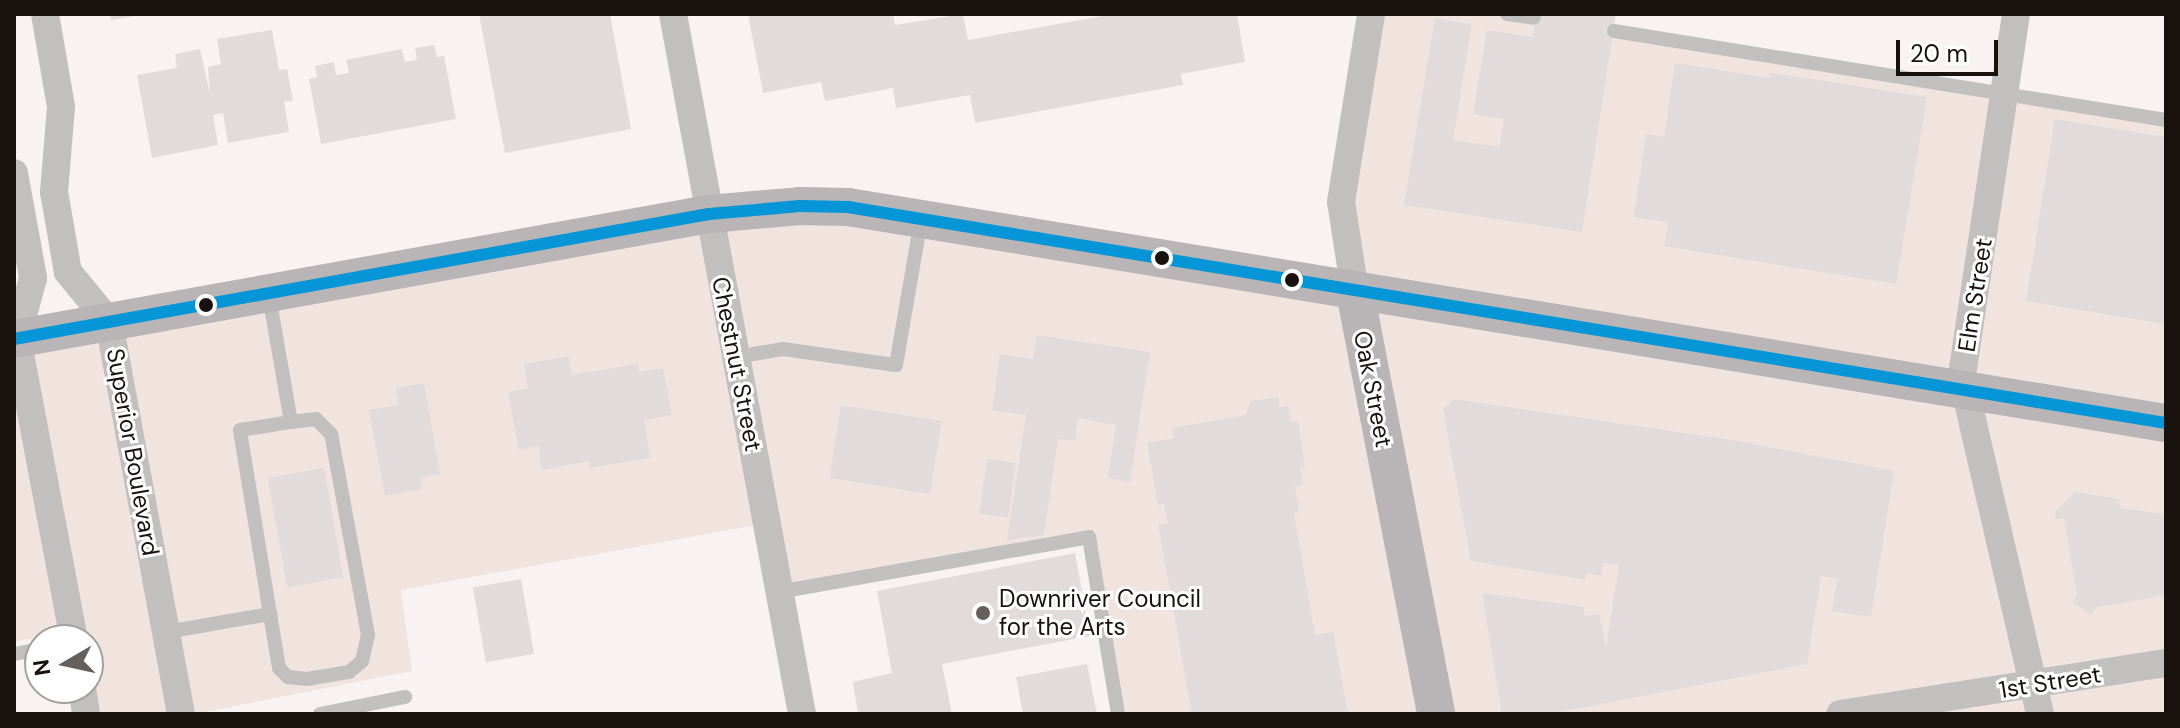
<!DOCTYPE html>
<style>
body{margin:0}
#map{position:relative;width:2180px;height:728px;overflow:hidden;background:#f8f3f2;font-family:"DM Sans",sans-serif}
div>[style]{position:absolute}
.built>*{inset:0;background:#f1e4df}
.building>*{inset:0;background:#e2dbdc;transform-origin:0 0}
.lane>*{height:14px;margin:-7px;padding:0 7px;transform-origin:7px;border-radius:7px;background:#c2bfbf}
.street>*{height:28px;margin:-14px;padding:0 14px;transform-origin:14px;border-radius:14px;background:#c2bfbf}
.secondary>*{height:38px;margin:-19px;padding:0 19px;transform-origin:19px;border-radius:19px;background:#b9b4b5}
.bus-1>*{height:12px;margin:-6px;padding:0 6px;transform-origin:6px;border-radius:6px;background:#0696d7}
.dots>*{width:22px;height:22px;translate:-50% -50%;box-sizing:border-box;border:4px solid #fff;border-radius:50%}
span{translate:-50% -50%;white-space:nowrap;text-align:center;line-height:1.15;-webkit-text-stroke:6px #fff;paint-order:stroke}
.street-label{font-size:24px;color:#18110d}
.poi-label{font-size:24px;color:#18110d}
.left{translate:0 -50%;text-align:left}
.frame{position:absolute;inset:0;border:16px solid #18110d;pointer-events:none}
.north{position:absolute;left:24px;top:624px;width:80px;height:80px;box-sizing:border-box;background:#fff;border:2px solid #a3a09e;border-radius:50%;rotate:261deg;font-size:22px;font-weight:700;line-height:32px;text-align:center;color:#18110d}
.north::after{content:'';display:block;margin:auto;width:28px;height:36px;background:#66605d;clip-path:polygon(50% 0,100% 100%,50% 72%,0 100%)}
.scale{position:absolute;left:1896px;top:40px;width:102px;height:36px;box-sizing:border-box;border:4px solid #18110d;border-top:0;padding-left:10px;font-size:24px;line-height:28px;white-space:nowrap;color:#18110d;-webkit-text-stroke:6px #fff;paint-order:stroke}
</style>
<div id="map">
<div class="built">
<i style="clip-path:polygon(1371px 14px,1507px 14px,2166px 120px,2166px 714px,1118px 714px,1089px 538px,778px 592px,767px 523px,401px 590px,412px 671px,195px 714px,86px 714px,88px 640px,74px 640px,72px 631px,14px 642px,14px 339px,748px 209px,1354px 291px,1341px 202px)"></i>
</div>
<div class="building">
<i style="clip-path:polygon(110px 14px,135px 14px,135px 16px,111px 20px)"></i>
<i style="clip-path:polygon(479px 14px,610px 14px,631px 129px,505px 153px)"></i>
<i style="clip-path:polygon(748px 14px,893px 14px,895px 25px,963px 14px,968px 40px,1114px 14px,1237px 14px,1245px 62px,1181px 74px,1183px 85px,975px 123px,970px 95px,896px 108px,893px 88px,825px 101px,821px 82px,763px 93px)"></i>
<i style="clip-path:polygon(1536px 14px,1616px 14px,1582px 232px,1404px 205px,1435px 18px,1472px 24px,1453px 140px,1500px 147px,1504px 119px,1473px 114px,1487px 30px,1533px 37px)"></i>
<i style="clip-path:polygon(272px 30px,279px 70px,287px 69px,293px 101px,284px 102px,289px 132px,228px 143px,223px 113px,213px 115px,218px 145px,152px 158px,137px 75px,177px 68px,175px 54px,200px 49px,210px 94px,208px 67px,221px 64px,217px 39px)"></i>
<i style="clip-path:polygon(434px 45px,437px 57px,444px 56px,456px 119px,321px 144px,309px 79px,317px 77px,315px 66px,334px 62px,336px 75px,349px 73px,346px 60px,402px 49px,405px 62px,417px 60px,415px 48px)"></i>
<i style="clip-path:polygon(1675px 63px,1770px 78px,1771px 73px,1799px 77px,1927px 97px,1896px 284px,1664px 246px,1668px 222px,1634px 217px,1646px 134px,1664px 137px)"></i>
<i style="clip-path:polygon(2055px 119px,2166px 137px,2166px 324px,2026px 301px)"></i>
<i style="clip-path:polygon(1037px 335px,1150px 352px,1130px 482px,1108px 478px,1116px 425px,1078px 418px,1075px 441px,1058px 439px,1044px 535px,1007px 540px,1026px 415px,992px 410px,1000px 354px,1033px 359px)"></i>
<i style="clip-path:polygon(568px 356px,572px 375px,638px 364px,639px 372px,663px 368px,672px 415px,644px 420px,650px 458px,590px 468px,589px 461px,542px 470px,538px 446px,519px 450px,508px 392px,528px 388px,524px 364px)"></i>
<i style="clip-path:polygon(424px 383px,440px 474px,420px 478px,422px 489px,385px 496px,369px 410px,398px 405px,396px 388px)"></i>
<i style="clip-path:polygon(1278px 397px,1280px 407px,1288px 406px,1291px 422px,1298px 421px,1305px 467px,1300px 468px,1303px 485px,1295px 486px,1299px 512px,1294px 514px,1315px 635px,1333px 632px,1348px 714px,1192px 714px,1158px 524px,1168px 523px,1164px 504px,1158px 505px,1147px 443px,1174px 438px,1172px 428px,1246px 415px,1251px 401px)"></i>
<i style="clip-path:polygon(1454px 399px,1738px 441px,1894px 471px,1871px 617px,1832px 611px,1837px 579px,1821px 576px,1807px 664px,1549px 714px,1502px 714px,1482px 593px,1584px 607px,1584px 616px,1599px 614px,1606px 648px,1619px 565px,1603px 563px,1601px 576px,1587px 573px,1585px 580px,1471px 561px,1443px 409px)"></i>
<i style="left:841px;top:405px;width:102px;height:74px;rotate:9deg"></i>
<i style="left:987px;top:459px;width:29px;height:55px;rotate:8deg"></i>
<i style="left:324px;top:468px;width:111px;height:57px;rotate:80deg"></i>
<i style="clip-path:polygon(2075px 492px,2119px 499px,2120px 508px,2166px 514px,2166px 595px,2097px 607px,2091px 615px,2072px 602px,2077px 595px,2064px 518px,2056px 519px,2055px 512px)"></i>
<i style="clip-path:polygon(1075px 553px,1090px 636px,942px 664px,952px 714px,858px 714px,853px 682px,892px 673px,877px 591px)"></i>
<i style="left:521px;top:579px;width:76px;height:49px;rotate:80deg"></i>
<i style="clip-path:polygon(1087px 664px,1097px 714px,1023px 714px,1016px 677px)"></i>
</div>
<div class="lane">
<i style="left:1507px;top:14px;width:27px;rotate:8deg"></i>
<i style="left:1614px;top:31px;width:559px;rotate:9.16deg"></i>
<i style="left:736px;top:357px;width:48px;rotate:-9.7deg"></i>
<i style="left:783px;top:349px;width:114px;rotate:8.1deg"></i>
<i style="left:896px;top:365px;width:146px;rotate:-80.2deg"></i>
<i style="left:778px;top:592px;width:316px;rotate:-10deg"></i>
<i style="left:1089px;top:537px;width:179px;rotate:80.7deg"></i>
<i style="left:270px;top:614px;width:55px;rotate:80.5deg"></i>
<i style="left:279px;top:668px;width:13px;rotate:45deg"></i>
<i style="left:288px;top:677px;width:19px;rotate:6deg"></i>
<i style="left:307px;top:679px;width:43px;rotate:-9.5deg"></i>
<i style="left:349px;top:672px;width:17px;rotate:-40deg"></i>
<i style="left:362px;top:661px;width:27px;rotate:-77deg"></i>
<i style="left:368px;top:635px;width:204px;rotate:-100.4deg"></i>
<i style="left:331px;top:434px;width:21px;rotate:-135deg"></i>
<i style="left:316px;top:419px;width:25px;rotate:173deg"></i>
<i style="left:166px;top:632px;width:106px;rotate:-9.8deg"></i>
<i style="left:270px;top:614px;width:186px;rotate:-99.3deg"></i>
<i style="left:240px;top:430px;width:52px;rotate:-8.9deg"></i>
<i style="left:291px;top:422px;width:128px;rotate:-99.9deg"></i>
<i style="left:14px;top:654px;width:26px;rotate:-11deg"></i>
<i style="left:320px;top:714px;width:87px;rotate:-11.3deg"></i>
</div>
<div class="street">
<i style="left:45px;top:14px;width:94px;rotate:80.2deg"></i>
<i style="left:61px;top:107px;width:85px;rotate:94.7deg"></i>
<i style="left:54px;top:192px;width:81px;rotate:80.1deg"></i>
<i style="left:68px;top:272px;width:65px;rotate:50.6deg"></i>
<i style="left:109px;top:322px;width:399px;rotate:79.6deg"></i>
<i style="left:673px;top:14px;width:712px;rotate:79.56deg"></i>
<i style="left:2016px;top:14px;width:366px;rotate:98.5deg"></i>
<i style="left:1962px;top:376px;width:347px;rotate:77deg"></i>
<i style="left:14px;top:173px;width:107px;rotate:79.7deg"></i>
<i style="left:33px;top:278px;width:62px;rotate:104.9deg"></i>
<i style="left:17px;top:338px;width:307px;rotate:79.3deg"></i>
<i style="left:1355px;top:292px;width:91px;rotate:-98.8deg"></i>
<i style="left:1341px;top:202px;width:190px;rotate:-80.9deg"></i>
<i style="left:82px;top:688px;width:26px;rotate:81deg"></i>
<i style="left:1840px;top:714px;width:330px;rotate:-8.9deg"></i>
</div>
<div class="secondary">
<i style="left:1355px;top:292px;width:430px;rotate:79.1deg"></i>
<i style="left:14px;top:339px;width:706px;rotate:-10.2deg"></i>
<i style="left:709px;top:214px;width:91px;rotate:-5deg"></i>
<i style="left:800px;top:206px;width:48px;rotate:1.2deg"></i>
<i style="left:848px;top:207px;width:1336px;rotate:9.31deg"></i>
</div>
<div class="bus-1">
<i style="left:14px;top:339px;width:706px;rotate:-10.2deg"></i>
<i style="left:709px;top:214px;width:91px;rotate:-5deg"></i>
<i style="left:800px;top:206px;width:48px;rotate:1.2deg"></i>
<i style="left:848px;top:207px;width:1336px;rotate:9.31deg"></i>
</div>
<div class="dots">
<i style="left:1162px;top:258px;background:#18110d"></i>
<i style="left:1292px;top:280px;background:#18110d"></i>
<i style="left:206px;top:305px;background:#18110d"></i>
<i style="left:983px;top:613px;background:#66605d"></i>
</div>
<div class="street-label">
<span style="left:1975px;top:295px;rotate:-81deg">Elm Street</span>
<span style="left:737px;top:364px;rotate:79deg">Chestnut Street</span>
<span style="left:1373px;top:389px;rotate:79deg">Oak Street</span>
<span style="left:133px;top:452px;rotate:80deg">Superior Boulevard</span>
<span style="left:2050px;top:682px;rotate:-9deg">1st Street</span>
</div>
<div class="poi-label">
<span class="left" style="left:999px;top:613px">Downriver Council<br>for the Arts</span>
</div>
<div class="frame"></div>
<div class="north">N</div>
<div class="scale">20 m</div>
</div>
